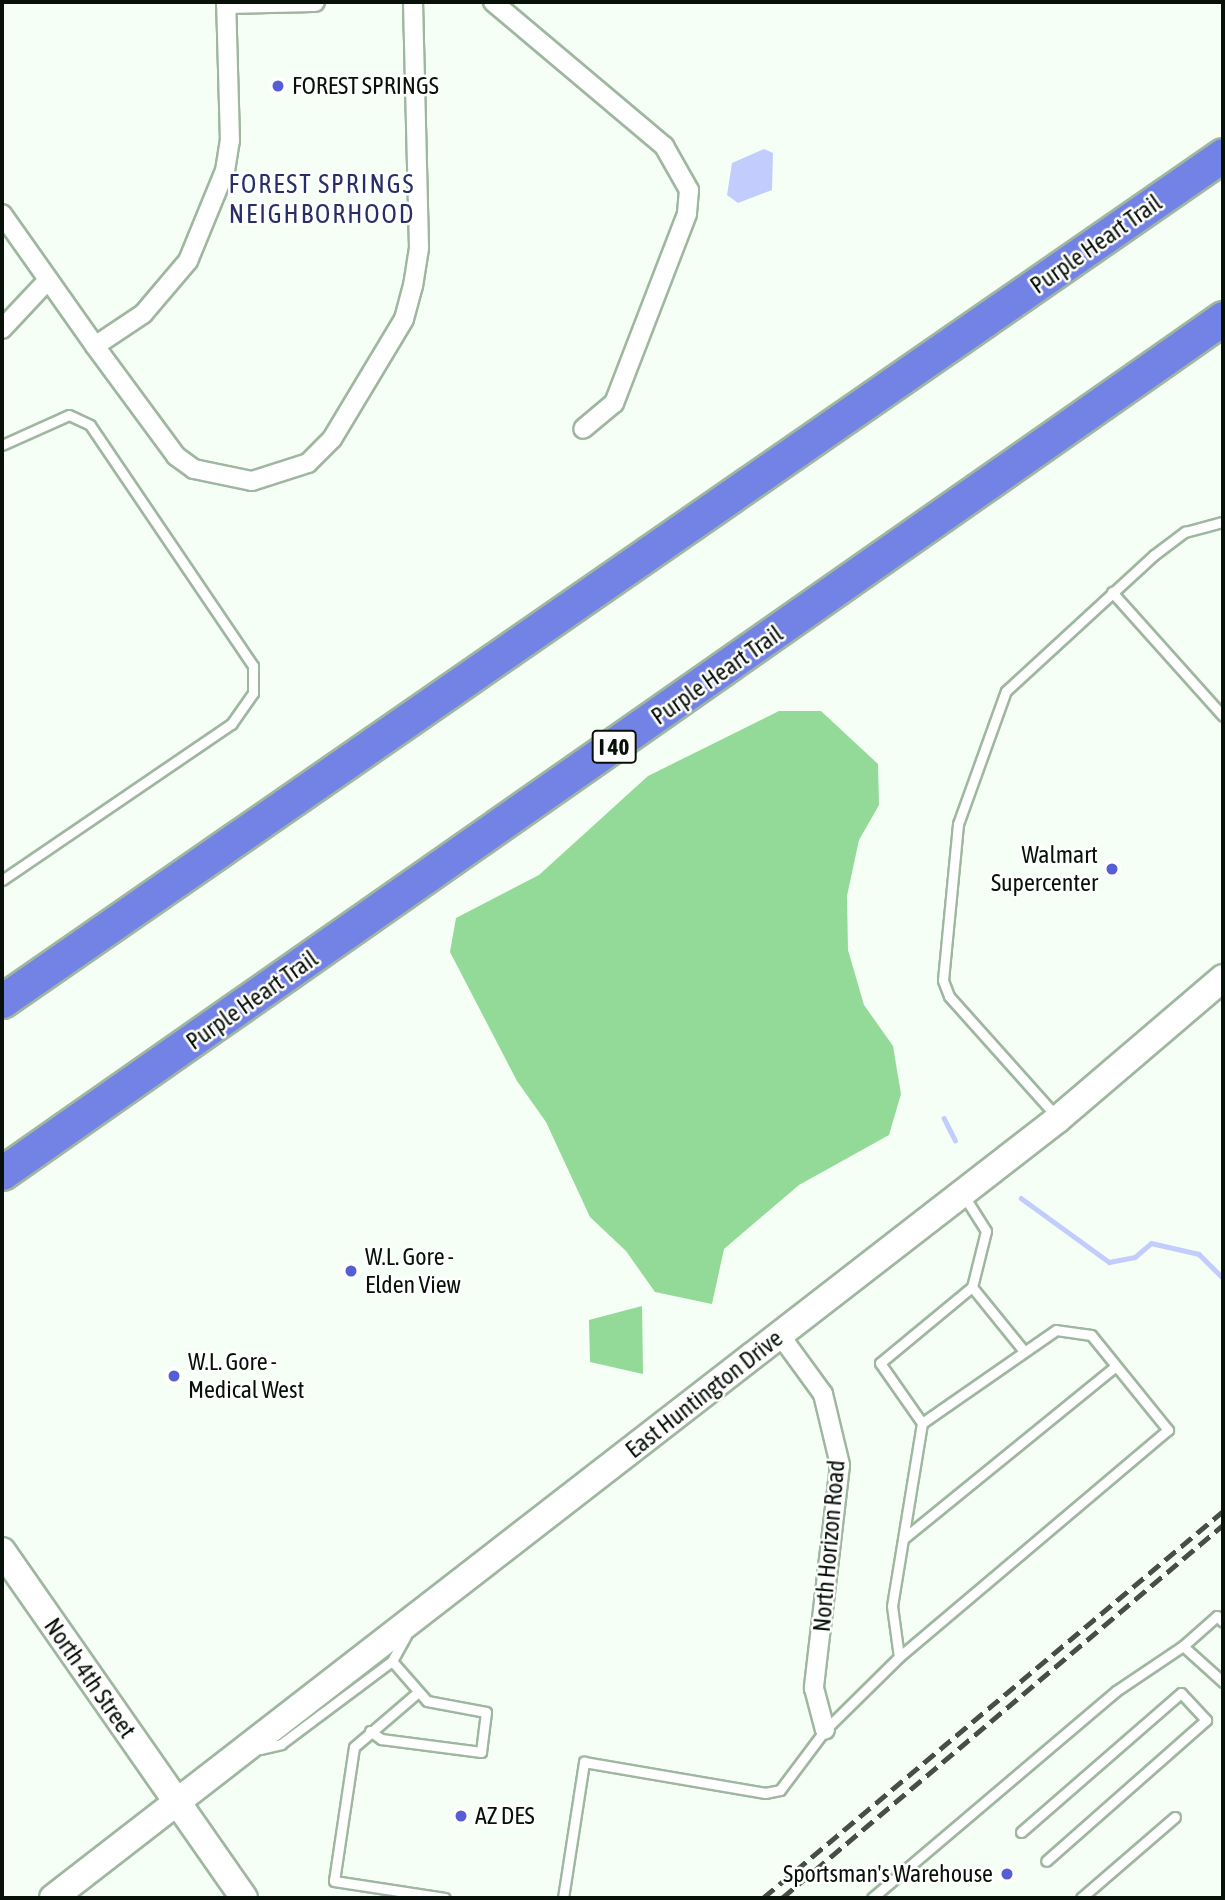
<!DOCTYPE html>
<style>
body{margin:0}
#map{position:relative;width:1225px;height:1900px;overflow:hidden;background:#f5fff5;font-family:"Asap Condensed",sans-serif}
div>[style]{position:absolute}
.forest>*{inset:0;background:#93da98}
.water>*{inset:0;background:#c2cdfe}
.stream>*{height:4.5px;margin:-2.25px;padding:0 2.25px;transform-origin:2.25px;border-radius:2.25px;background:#c2cdfe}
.roads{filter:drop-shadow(2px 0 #9fb7a0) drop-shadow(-2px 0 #9fb7a0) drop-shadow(0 2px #9fb7a0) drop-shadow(0 -2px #9fb7a0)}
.lane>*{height:9px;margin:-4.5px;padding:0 4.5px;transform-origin:4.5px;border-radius:4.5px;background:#fff}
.street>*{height:18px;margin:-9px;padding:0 9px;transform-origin:9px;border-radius:9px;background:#fff}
.secondary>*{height:26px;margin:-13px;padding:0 13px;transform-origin:13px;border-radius:13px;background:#fff}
.highway>*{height:33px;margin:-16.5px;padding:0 16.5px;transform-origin:16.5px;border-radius:16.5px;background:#7382e5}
.rail>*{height:4.5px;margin-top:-2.25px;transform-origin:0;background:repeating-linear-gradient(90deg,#464f47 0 14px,transparent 0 21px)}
.dots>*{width:19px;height:19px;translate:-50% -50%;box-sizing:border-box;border:4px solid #fff;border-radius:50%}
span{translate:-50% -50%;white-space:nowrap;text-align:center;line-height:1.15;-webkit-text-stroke:5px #fff;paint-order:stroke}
.shield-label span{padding:2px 5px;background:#fff;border:2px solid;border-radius:5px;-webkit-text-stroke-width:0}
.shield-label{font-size:23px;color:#081109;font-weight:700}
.poi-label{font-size:24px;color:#081109}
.left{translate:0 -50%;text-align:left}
.right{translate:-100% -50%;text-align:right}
.street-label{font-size:24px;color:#081109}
.neighbourhood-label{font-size:26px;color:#282e67;letter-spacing:2px}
.frame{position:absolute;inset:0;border:4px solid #081109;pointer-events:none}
</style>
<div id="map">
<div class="forest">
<i style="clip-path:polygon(779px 711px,821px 711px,878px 764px,879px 805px,859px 840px,847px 896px,848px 950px,864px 1005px,893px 1046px,901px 1094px,889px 1135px,799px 1185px,724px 1249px,712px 1304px,655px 1292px,626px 1251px,590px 1217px,546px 1122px,517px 1081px,450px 952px,456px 918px,539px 875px,648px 776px)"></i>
<i style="clip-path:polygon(642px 1306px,643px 1374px,590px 1362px,589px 1320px)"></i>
</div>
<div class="water">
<i style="clip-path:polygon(764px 149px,773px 153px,772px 190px,738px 203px,727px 195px,732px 163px)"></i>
</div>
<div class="stream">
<i style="left:944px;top:1118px;width:25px;rotate:63deg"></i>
<i style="left:1021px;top:1198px;width:109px;rotate:36deg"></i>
<i style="left:1109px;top:1262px;width:26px;rotate:-11deg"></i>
<i style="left:1135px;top:1257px;width:21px;rotate:-41deg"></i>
<i style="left:1151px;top:1243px;width:49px;rotate:12.9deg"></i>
<i style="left:1199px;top:1254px;width:34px;rotate:45deg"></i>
</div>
<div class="roads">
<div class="lane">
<i style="left:2px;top:445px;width:73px;rotate:-24.1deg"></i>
<i style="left:69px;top:415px;width:23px;rotate:25deg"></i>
<i style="left:90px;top:425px;width:291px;rotate:55.9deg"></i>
<i style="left:253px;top:666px;width:27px;rotate:90deg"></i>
<i style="left:253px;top:693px;width:38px;rotate:125deg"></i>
<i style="left:231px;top:724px;width:277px;rotate:145.7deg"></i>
<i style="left:1112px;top:592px;width:166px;rotate:48.2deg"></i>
<i style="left:1057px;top:1117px;width:162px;rotate:-131.8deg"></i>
<i style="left:949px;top:996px;width:17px;rotate:-111deg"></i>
<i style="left:943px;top:980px;width:157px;rotate:-84.5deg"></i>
<i style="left:958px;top:824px;width:141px;rotate:-70.2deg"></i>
<i style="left:1006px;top:691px;width:201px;rotate:-42.6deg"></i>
<i style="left:1154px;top:555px;width:39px;rotate:-37deg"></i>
<i style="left:1185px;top:532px;width:39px;rotate:-15deg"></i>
<i style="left:964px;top:1196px;width:41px;rotate:57.8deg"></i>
<i style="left:986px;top:1231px;width:58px;rotate:104deg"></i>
<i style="left:972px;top:1287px;width:81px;rotate:51deg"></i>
<i style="left:922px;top:1423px;width:73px;rotate:-125deg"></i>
<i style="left:880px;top:1363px;width:119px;rotate:-39.6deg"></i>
<i style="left:903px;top:1539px;width:273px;rotate:-39.1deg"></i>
<i style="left:1183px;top:1646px;width:45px;rotate:-41.4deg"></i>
<i style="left:1217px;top:1616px;width:8px;rotate:45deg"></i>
<i style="left:417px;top:1693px;width:83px;rotate:139.4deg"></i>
<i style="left:354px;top:1747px;width:135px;rotate:98.5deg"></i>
<i style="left:334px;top:1881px;width:112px;rotate:8.7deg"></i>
<i style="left:370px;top:1731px;width:14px;rotate:36deg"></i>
<i style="left:381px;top:1739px;width:101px;rotate:7.4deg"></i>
<i style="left:481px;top:1752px;width:40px;rotate:-82.9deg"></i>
<i style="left:486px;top:1712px;width:60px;rotate:-169.4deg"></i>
<i style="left:427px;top:1701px;width:53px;rotate:-131.2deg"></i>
<i style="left:260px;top:1749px;width:22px;rotate:-13deg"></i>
<i style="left:281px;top:1744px;width:139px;rotate:-36.8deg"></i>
<i style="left:392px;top:1661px;width:29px;rotate:-61deg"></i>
<i style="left:1021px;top:1832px;width:212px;rotate:-41deg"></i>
<i style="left:1181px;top:1693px;width:37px;rotate:47deg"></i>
<i style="left:1206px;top:1720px;width:213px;rotate:138.6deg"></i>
<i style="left:563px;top:1898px;width:138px;rotate:-81.2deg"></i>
<i style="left:584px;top:1762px;width:184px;rotate:9.7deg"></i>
<i style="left:765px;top:1793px;width:15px;rotate:-11deg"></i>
<i style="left:780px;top:1790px;width:75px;rotate:-53.1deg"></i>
<i style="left:825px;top:1730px;width:104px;rotate:-44.6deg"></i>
<i style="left:899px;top:1657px;width:352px;rotate:-40.2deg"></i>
<i style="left:1168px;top:1430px;width:122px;rotate:-129deg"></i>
<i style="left:1091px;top:1335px;width:35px;rotate:-172deg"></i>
<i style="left:1056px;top:1330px;width:163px;rotate:145.2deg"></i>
<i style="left:922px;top:1423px;width:185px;rotate:99.3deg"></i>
<i style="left:892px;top:1606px;width:51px;rotate:82.2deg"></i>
<i style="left:872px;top:1898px;width:320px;rotate:-40.3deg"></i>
<i style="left:1116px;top:1691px;width:81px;rotate:-33.9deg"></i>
<i style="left:1183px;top:1646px;width:54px;rotate:42deg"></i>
<i style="left:1081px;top:1898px;width:124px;rotate:-40.8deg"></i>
</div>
<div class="street">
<i style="left:493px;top:2px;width:224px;rotate:40.1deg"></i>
<i style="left:664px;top:146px;width:51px;rotate:60.4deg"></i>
<i style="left:689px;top:190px;width:24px;rotate:95deg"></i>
<i style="left:687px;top:214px;width:203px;rotate:111.1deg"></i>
<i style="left:614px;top:403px;width:40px;rotate:140deg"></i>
<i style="left:226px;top:4px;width:89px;rotate:-1.3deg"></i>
<i style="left:2px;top:214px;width:161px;rotate:54.8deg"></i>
<i style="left:95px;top:346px;width:58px;rotate:-33.7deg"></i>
<i style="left:143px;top:314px;width:70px;rotate:-49.7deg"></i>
<i style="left:188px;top:261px;width:97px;rotate:-67.7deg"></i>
<i style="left:225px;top:171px;width:30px;rotate:-81deg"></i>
<i style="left:230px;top:141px;width:139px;rotate:-91.6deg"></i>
<i style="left:2px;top:329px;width:67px;rotate:-46.8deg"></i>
<i style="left:95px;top:346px;width:137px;rotate:53.6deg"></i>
<i style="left:176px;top:456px;width:22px;rotate:36deg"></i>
<i style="left:194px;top:469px;width:59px;rotate:11.7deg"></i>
<i style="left:252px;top:481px;width:59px;rotate:-17.8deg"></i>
<i style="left:308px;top:463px;width:34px;rotate:-45deg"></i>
<i style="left:332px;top:439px;width:140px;rotate:-59deg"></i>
<i style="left:404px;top:319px;width:34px;rotate:-75deg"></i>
<i style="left:413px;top:286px;width:39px;rotate:-81deg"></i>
<i style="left:419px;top:247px;width:245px;rotate:-91.4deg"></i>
<i style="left:780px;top:1335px;width:73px;rotate:53.9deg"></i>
<i style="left:823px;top:1394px;width:73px;rotate:76.5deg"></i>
<i style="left:840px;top:1465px;width:225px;rotate:96.7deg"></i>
<i style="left:814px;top:1688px;width:43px;rotate:75.3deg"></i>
</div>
<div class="secondary">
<i style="left:2px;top:1551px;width:423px;rotate:55.1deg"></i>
<i style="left:53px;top:1898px;width:1272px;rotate:-37.78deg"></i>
<i style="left:1058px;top:1119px;width:217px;rotate:-40.5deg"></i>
</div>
<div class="highway">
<i style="left:2px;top:1001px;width:1485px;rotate:-34.72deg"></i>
<i style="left:2px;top:1173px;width:1491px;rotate:-35deg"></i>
</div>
</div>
<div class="rail">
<i style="left:763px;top:1898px;width:601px;rotate:-40.07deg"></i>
<i style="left:782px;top:1898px;width:578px;rotate:-40.22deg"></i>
</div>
<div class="dots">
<i style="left:278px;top:86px;background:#555ed5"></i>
<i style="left:1112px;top:869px;background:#555ed5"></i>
<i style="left:351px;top:1271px;background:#555ed5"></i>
<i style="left:174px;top:1376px;background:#555ed5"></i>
<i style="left:461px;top:1816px;background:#555ed5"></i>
<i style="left:1007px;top:1874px;background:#555ed5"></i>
</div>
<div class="shield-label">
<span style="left:614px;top:747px">I 40</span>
</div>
<div class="poi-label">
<span class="left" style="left:292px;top:86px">FOREST SPRINGS</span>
<span class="right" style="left:1098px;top:869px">Walmart<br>Supercenter</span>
<span class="left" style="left:365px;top:1271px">W.L. Gore -<br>Elden View</span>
<span class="left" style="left:188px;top:1376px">W.L. Gore -<br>Medical West</span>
<span class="left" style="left:475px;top:1816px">AZ DES</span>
<span class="right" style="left:993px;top:1874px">Sportsman's Warehouse</span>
</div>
<div class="street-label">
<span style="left:1096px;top:244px;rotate:-35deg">Purple Heart Trail</span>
<span style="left:717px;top:675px;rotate:-35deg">Purple Heart Trail</span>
<span style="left:252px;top:1000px;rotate:-35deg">Purple Heart Trail</span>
<span style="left:704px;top:1394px;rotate:-38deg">East Huntington Drive</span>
<span style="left:829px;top:1546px;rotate:-85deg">North Horizon Road</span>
<span style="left:90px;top:1678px;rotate:55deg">North 4th Street</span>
</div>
<div class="neighbourhood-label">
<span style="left:322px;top:200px">FOREST SPRINGS<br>NEIGHBORHOOD</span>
</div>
<div class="frame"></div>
</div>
